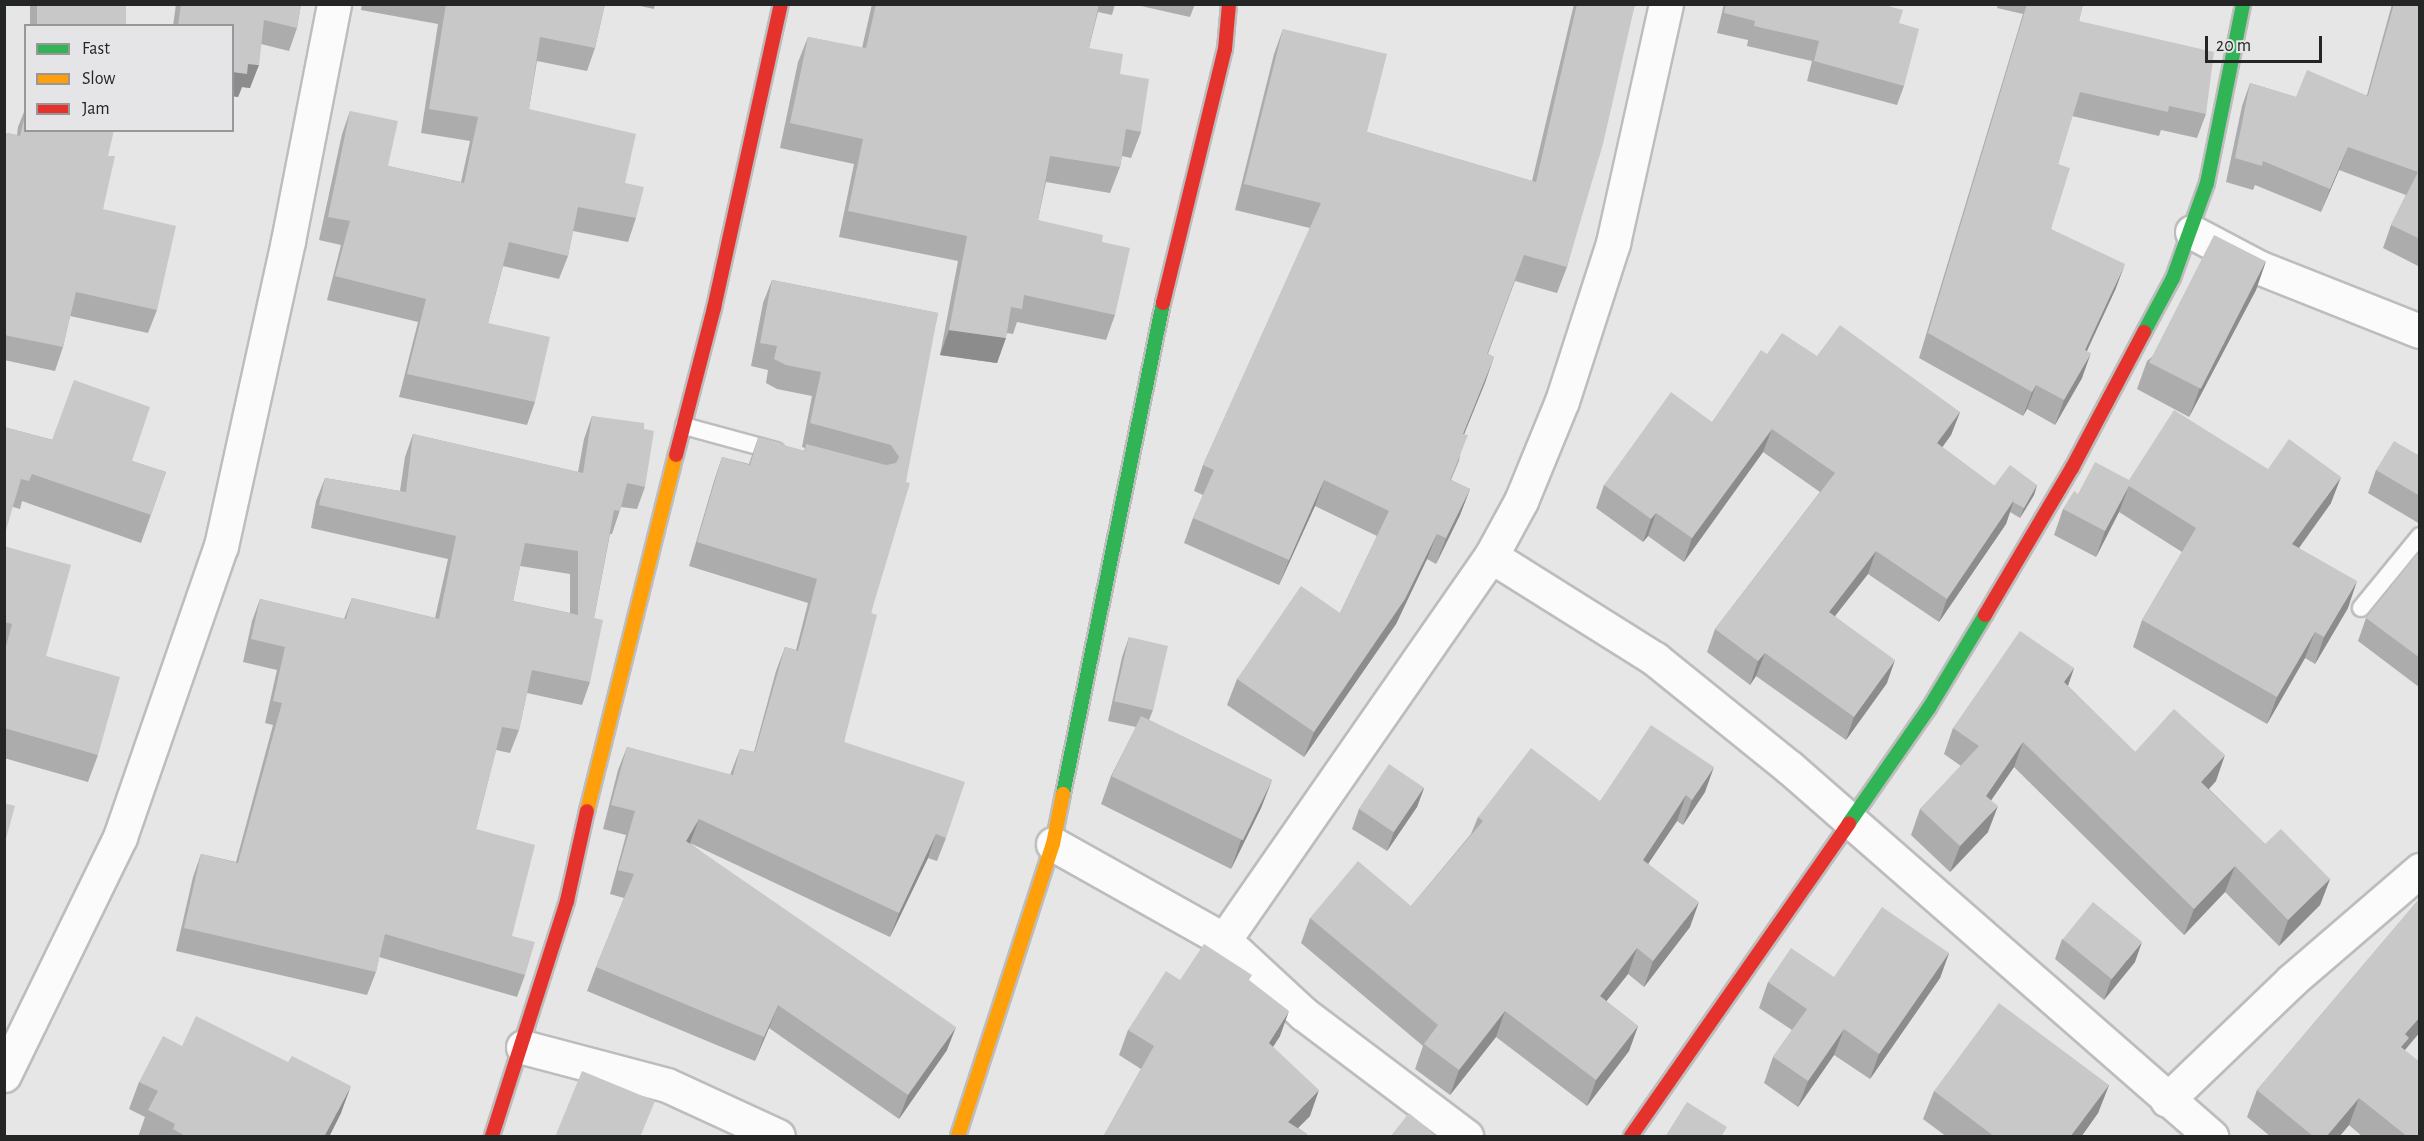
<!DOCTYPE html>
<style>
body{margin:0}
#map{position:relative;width:2424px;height:1141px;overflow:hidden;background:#e6e6e6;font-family:"Alegreya Sans",sans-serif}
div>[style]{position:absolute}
.roads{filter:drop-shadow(2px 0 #bdbdbd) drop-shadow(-2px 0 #bdbdbd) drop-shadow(0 2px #bdbdbd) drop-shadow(0 -2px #bdbdbd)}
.lane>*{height:16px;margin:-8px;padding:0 8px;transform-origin:8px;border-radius:8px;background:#fbfbfb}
.street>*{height:33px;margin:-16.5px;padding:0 16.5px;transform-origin:16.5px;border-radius:16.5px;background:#fbfbfb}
.fast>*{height:14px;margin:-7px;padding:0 7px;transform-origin:7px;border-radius:7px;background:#30b455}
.slow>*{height:14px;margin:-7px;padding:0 7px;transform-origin:7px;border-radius:7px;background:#ff9f0a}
.jam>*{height:14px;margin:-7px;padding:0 7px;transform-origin:7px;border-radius:7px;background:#e5322d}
.wall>*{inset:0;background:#acacac;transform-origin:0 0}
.shaded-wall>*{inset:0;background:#8c8c8c}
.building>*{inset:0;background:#c8c8c8;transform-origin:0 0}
span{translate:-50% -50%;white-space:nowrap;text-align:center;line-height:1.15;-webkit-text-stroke:4.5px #e5e5e7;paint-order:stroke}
.frame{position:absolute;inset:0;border:6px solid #242525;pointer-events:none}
.legend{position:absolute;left:24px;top:24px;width:210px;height:108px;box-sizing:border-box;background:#e5e5e7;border:2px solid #989899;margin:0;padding:8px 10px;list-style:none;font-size:18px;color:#242525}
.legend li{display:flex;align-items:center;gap:12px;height:30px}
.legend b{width:30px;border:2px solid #989899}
.scale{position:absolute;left:2205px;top:36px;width:117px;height:27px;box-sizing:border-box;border:3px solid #242525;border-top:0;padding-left:8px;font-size:18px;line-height:21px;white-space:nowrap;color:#242525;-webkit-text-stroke:4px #e5e5e7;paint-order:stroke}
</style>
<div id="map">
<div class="roads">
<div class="lane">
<i style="left:684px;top:426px;width:95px;rotate:15.2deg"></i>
<i style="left:2361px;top:608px;width:93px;rotate:-50.7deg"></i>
</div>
<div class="street">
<i style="left:2192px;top:232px;width:75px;rotate:27.9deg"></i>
<i style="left:2258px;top:267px;width:174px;rotate:21.6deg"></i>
<i style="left:1491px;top:556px;width:194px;rotate:32.1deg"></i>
<i style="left:1655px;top:659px;width:172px;rotate:38.9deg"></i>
<i style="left:1789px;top:767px;width:561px;rotate:41.17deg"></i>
<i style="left:1053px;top:844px;width:196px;rotate:29.3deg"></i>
<i style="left:1224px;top:940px;width:109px;rotate:42.8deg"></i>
<i style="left:1304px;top:1014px;width:203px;rotate:37deg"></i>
<i style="left:1224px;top:940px;width:468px;rotate:-55.2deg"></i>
<i style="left:1491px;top:556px;width:63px;rotate:-61.4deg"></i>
<i style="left:1521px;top:501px;width:108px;rotate:-67.7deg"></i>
<i style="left:1562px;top:401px;width:166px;rotate:-72.1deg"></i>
<i style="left:1613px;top:243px;width:245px;rotate:-77.5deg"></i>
<i style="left:523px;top:1047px;width:149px;rotate:14.8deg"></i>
<i style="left:667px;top:1085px;width:122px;rotate:24.7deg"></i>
<i style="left:4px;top:1075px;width:265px;rotate:-64deg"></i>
<i style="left:120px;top:837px;width:308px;rotate:-70.9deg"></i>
<i style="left:221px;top:546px;width:312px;rotate:-77.6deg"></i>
<i style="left:288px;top:241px;width:241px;rotate:-79deg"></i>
<i style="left:2167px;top:1100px;width:173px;rotate:-43.8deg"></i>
<i style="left:2292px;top:980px;width:169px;rotate:-40.7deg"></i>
</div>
<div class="fast">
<i style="left:2144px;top:332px;width:61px;rotate:-61.8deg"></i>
<i style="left:2173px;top:278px;width:101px;rotate:-70.3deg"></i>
<i style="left:2207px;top:183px;width:183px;rotate:-78.6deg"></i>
<i style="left:1063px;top:794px;width:501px;rotate:-78.49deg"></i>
<i style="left:1849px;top:823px;width:140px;rotate:-55.2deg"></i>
<i style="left:1929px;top:708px;width:109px;rotate:-58.9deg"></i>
</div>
<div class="slow">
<i style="left:587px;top:811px;width:367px;rotate:-76deg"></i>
<i style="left:958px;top:1136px;width:307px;rotate:-72deg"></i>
<i style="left:1053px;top:844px;width:51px;rotate:-78.7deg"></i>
</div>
<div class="jam">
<i style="left:1163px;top:303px;width:261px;rotate:-76.3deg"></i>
<i style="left:1225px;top:49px;width:45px;rotate:-84.9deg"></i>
<i style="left:676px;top:455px;width:152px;rotate:-75.5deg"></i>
<i style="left:714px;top:308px;width:311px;rotate:-77.6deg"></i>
<i style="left:1985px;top:615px;width:171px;rotate:-59.4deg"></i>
<i style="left:2072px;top:468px;width:154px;rotate:-62.1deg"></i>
<i style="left:492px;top:1136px;width:247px;rotate:-72.3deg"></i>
<i style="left:567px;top:901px;width:92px;rotate:-77.5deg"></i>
<i style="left:1631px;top:1136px;width:381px;rotate:-55.1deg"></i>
</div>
</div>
<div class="wall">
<i style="left:30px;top:4px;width:96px;height:22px"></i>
<i style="clip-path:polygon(176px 4px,301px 4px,297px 28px,289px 51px,261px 44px,250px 88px,242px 87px,238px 97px,232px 96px,232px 26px,173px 26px)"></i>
<i style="clip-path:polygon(362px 4px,605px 4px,595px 48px,587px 71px,537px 61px,529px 109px,625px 183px,636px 218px,628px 242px,573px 231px,568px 256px,559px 279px,503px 266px,488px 323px,535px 402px,527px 425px,399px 397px,418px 322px,327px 300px,341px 245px,319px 240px,342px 134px,350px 111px,388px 166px,461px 182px,470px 141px,421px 133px,438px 24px,361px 10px)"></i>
<i style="clip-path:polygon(631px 4px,655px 4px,654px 9px)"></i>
<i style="clip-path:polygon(872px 4px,1115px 4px,1112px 15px,1098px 12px,1089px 48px,1120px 74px,1141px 132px,1131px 158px,1122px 156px,1120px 167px,1110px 193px,1046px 182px,1038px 220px,1102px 242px,1115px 315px,1106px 340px,1017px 322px,1013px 334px,1007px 333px,997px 363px,940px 355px,958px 261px,839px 237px,854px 164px,780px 148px,798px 62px,808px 37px,862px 48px)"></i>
<i style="clip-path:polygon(1132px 4px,1195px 4px,1190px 17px)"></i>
<i style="clip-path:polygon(1574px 4px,1635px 4px,1567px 267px,1557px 293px,1515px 281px,1488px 354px,1494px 357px,1464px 434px,1459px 461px,1451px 480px,1470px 489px,1460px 515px,1436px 564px,1427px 559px,1396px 624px,1304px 757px,1227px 705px,1237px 679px,1340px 613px,1377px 536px,1315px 506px,1279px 585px,1184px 543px,1193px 518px,1203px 495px,1194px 491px,1203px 465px,1310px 228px,1235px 210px,1274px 54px,1283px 29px,1367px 132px,1532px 181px)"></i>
<i style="clip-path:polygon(1724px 4px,1881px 4px,1899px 23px,1904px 86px,1897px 105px,1807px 81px,1812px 61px,1747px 46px,1748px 40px,1717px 33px)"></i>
<i style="clip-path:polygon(1998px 4px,2083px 4px,2079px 21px,2206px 114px,2197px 138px,2161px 130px,2159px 136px,2072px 116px,2058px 164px,2051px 229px,2116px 288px,2087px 351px,2082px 378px,2055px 425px,2027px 409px,2023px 416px,1919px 358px,2023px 14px,1997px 8px)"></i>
<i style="clip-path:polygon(2392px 4px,2420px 4px,2420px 267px,2383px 248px,2391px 225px,2406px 195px,2339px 170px,2321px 212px,2255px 185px,2253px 190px,2226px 182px,2242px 106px,2250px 83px,2296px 97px,2367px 95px)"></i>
<i style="clip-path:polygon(26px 107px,26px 130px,108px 156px,103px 209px,157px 310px,148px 333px,70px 316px,63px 347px,55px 371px,4px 360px,4px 140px,7px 133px,17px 135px,18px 127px)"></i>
<i style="clip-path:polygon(2266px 261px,2256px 290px,2189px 417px,2137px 389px,2147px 361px)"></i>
<i style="clip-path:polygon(772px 280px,938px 313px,871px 613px,844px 742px,946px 838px,937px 861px,928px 858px,890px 937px,690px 843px,947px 1050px,899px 1119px,769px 1028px,755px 1061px,587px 991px,596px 967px,624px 898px,610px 894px,626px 835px,603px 829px,618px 770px,627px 747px,730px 775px,740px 749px,754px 752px,776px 671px,785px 647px,796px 650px,808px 603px,689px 566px,714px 481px,722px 457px,749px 464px,758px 438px,804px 451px,805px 448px,802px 447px,812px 396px,777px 389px,766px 383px,768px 370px,751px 366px,763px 303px)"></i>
<i style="clip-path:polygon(1767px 354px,1817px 356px,1960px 412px,1951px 435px,1942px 447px,1994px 486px,2037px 485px,2034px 495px,2020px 518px,2010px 512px,2006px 524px,1939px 622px,1868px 574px,1835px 616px,1887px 683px,1846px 740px,1756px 676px,1750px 685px,1707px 652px,1715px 629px,1820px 492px,1763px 452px,1684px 562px,1648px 536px,1643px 542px,1596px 508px,1604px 485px,1712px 422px)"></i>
<i style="clip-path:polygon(evenodd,592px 416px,644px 429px,645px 487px,637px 509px,621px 507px,612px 534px,610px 534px,594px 618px,590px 682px,582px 705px,527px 693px,519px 730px,510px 753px,496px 750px,476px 829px,525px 975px,517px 997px,379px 957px,376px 972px,367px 995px,176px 951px,193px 877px,201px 854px,236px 862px,273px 725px,265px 723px,277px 670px,243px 662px,252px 621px,260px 599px,344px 619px,352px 598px,435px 618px,448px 559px,311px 528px,316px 501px,325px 478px,400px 491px,405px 457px,413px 434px,578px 472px,584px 439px,592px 416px,520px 566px,570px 574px,570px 613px,513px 601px,520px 566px)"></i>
<i style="clip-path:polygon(4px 427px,132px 461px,166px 472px,141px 543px,22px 501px,20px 509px,13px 507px)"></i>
<i style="clip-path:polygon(2420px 456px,2420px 524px,2368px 493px,2376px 470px)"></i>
<i style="clip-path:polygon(2268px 469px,2331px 503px,2299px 548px,2348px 608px,2315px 664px,2305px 658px,2267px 724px,2133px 647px,2142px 620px,2182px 552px,2119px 512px,2096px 557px,2054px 535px,2063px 509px,2078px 494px,2129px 480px)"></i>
<i style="clip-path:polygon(4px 546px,46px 656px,98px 755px,88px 782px,4px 758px)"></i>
<i style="clip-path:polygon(2420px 550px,2420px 686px,2419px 687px,2358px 641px,2366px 618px)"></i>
<i style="clip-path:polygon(1129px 637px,1153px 710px,1149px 720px,1272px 780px,1261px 808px,1231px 869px,1101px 804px,1111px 776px,1136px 727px,1108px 721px,1122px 657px)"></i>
<i style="clip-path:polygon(2074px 668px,2068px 686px,2135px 752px,2216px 781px,2209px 789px,2265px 844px,2330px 879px,2320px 905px,2279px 946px,2225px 892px,2184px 935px,2014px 767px,1991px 800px,1988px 832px,1950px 872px,1911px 835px,1920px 809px,1961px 766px,1944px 754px,1953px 728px)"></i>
<i style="clip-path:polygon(1424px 788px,1417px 807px,1387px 851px,1352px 829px,1359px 809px)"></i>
<i style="clip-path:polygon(1705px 792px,1683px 825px,1677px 821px,1648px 863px,1690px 927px,1644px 987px,1628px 974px,1606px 1001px,1638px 1026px,1629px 1051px,1587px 1106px,1496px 1037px,1450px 1095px,1415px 1069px,1423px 1046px,1301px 943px,1310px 918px,1411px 906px,1471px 834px,1478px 817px,1600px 801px)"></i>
<i style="clip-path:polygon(2420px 898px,2420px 1032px,2404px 1050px,2420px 1137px,2363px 1137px,2349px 1125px,2339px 1137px,2271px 1137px,2247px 1117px,2257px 1090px)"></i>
<i style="clip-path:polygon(2062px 939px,2135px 962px,2104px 1000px,2055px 959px)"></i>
<i style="clip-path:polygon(1949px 953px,1940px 978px,1870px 1079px,1834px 1055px,1798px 1107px,1764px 1083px,1773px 1057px,1792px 1030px,1759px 1008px,1768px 982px,1834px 977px)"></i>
<i style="clip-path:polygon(1180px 980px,1250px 981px,1280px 1036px,1273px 1047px,1310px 1116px,1298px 1128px,1307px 1134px,1306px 1137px,1103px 1137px,1141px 1069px,1119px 1055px,1128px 1030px)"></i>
<i style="clip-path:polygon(182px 1046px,341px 1113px,329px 1137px,138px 1137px,145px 1117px,129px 1109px,139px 1082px)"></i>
<i style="clip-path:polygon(2109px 1085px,2098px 1113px,2081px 1137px,1947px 1137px,1923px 1119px,1934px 1091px)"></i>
</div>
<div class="shaded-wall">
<i style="clip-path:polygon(248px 64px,259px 65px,250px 88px,242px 87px,238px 97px,232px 96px,232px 72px)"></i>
<i style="clip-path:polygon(2348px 147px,2339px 170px,2321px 212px,2330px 189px)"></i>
<i style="clip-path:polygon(2266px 261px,2256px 290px,2189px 417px,2200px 388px)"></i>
<i style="clip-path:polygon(2125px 264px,2116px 288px,2076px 374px,2085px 350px)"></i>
<i style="clip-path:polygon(949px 330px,1006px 338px,997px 363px,940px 355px)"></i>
<i style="clip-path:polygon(2091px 353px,2082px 378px,2055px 425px,2064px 400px)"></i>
<i style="clip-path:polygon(1494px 357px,1485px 383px,1454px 459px,1463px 434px)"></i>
<i style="clip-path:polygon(2036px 385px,2027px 409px,2023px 416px,2032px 392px)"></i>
<i style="clip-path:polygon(1960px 412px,1951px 435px,1928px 467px,1937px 443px)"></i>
<i style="clip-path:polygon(1772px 429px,1763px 452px,1684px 562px,1692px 538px)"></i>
<i style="clip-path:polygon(2341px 477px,2331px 503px,2283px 570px,2292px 544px)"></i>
<i style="clip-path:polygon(1324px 480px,1315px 506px,1279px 585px,1289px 560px)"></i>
<i style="clip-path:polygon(2037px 485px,2034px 495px,2020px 518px,2024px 508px)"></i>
<i style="clip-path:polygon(2129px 486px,2119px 512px,2096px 557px,2105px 531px)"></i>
<i style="clip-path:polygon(1470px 489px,1460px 515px,1436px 564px,1446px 538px)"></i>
<i style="clip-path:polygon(2014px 500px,2006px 524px,1939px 622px,1947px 599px)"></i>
<i style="clip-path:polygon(1656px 513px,1648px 536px,1643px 542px,1651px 519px)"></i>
<i style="clip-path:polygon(1437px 534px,1427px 559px,1396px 624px,1304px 757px,1314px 732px)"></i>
<i style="clip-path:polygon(1876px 551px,1868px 574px,1820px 635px,1829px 612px)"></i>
<i style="clip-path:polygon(2357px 581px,2348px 608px,2315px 664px,2324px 637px)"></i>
<i style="clip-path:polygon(2315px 632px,2305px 658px,2267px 724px,2277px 697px)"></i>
<i style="clip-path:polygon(1765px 653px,1756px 676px,1750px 685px,1758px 661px)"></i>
<i style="clip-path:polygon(1895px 660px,1887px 683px,1846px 740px,1854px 717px)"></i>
<i style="clip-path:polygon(2074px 668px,2065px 694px,2064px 682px)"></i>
<i style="clip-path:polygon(2023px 742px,2014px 767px,1977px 821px,1986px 796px)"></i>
<i style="clip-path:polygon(2225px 755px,2216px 781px,2192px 807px,2201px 782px)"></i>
<i style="clip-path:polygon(1714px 767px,1705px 792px,1683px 825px,1692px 800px)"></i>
<i style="clip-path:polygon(1272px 780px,1261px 808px,1231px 869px,1241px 840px)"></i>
<i style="clip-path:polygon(1424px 788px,1417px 807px,1387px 851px,1394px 832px)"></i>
<i style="clip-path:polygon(1686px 795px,1677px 821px,1634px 885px,1643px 860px)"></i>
<i style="clip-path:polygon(1998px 806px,1988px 832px,1950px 872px,1960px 846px)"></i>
<i style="clip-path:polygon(699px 819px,690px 843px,678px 864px,686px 841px)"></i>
<i style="clip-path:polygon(936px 834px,928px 858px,890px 937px,899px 913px)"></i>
<i style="clip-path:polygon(2235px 866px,2225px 892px,2184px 935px,2194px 909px)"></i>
<i style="clip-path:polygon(2330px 879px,2320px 905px,2279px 946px,2288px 920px)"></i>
<i style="clip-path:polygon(1699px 902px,1690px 927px,1644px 987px,1653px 961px)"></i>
<i style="clip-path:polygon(2142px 942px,2135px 962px,2104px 1000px,2111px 980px)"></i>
<i style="clip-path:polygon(1637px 948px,1628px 974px,1590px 1022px,1600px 996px)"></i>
<i style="clip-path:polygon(1949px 953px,1940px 978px,1870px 1079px,1879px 1054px)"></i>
<i style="clip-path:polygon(778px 1005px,769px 1028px,755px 1061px,764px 1037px)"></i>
<i style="clip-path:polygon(1289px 1011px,1280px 1036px,1259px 1068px,1269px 1043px)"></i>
<i style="clip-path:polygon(1505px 1011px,1496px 1037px,1450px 1095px,1459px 1070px)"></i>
<i style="clip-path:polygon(2420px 1017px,2420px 1032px,2405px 1050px,2399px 1065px,2391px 1075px,2405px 1034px)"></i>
<i style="clip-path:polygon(1638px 1026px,1629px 1051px,1587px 1106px,1596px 1080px)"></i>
<i style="clip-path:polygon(956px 1027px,947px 1050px,899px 1119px,908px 1095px)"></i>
<i style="clip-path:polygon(1844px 1029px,1834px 1055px,1798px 1107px,1808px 1081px)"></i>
<i style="clip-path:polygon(2109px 1085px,2098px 1113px,2081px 1137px,2070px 1137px)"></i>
<i style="clip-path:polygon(351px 1086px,341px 1113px,329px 1137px,324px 1137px)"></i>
<i style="clip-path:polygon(1319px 1090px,1310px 1116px,1289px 1137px,1288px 1122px)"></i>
<i style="clip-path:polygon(2359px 1098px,2349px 1125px,2339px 1137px,2326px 1137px)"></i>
</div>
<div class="building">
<i style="left:37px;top:4px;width:89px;height:22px"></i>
<i style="clip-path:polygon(181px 4px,301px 4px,297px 28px,264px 20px,259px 65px,248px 64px,247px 74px,232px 72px,232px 26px,178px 26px)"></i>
<i style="clip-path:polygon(446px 4px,605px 4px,595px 48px,540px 37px,529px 109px,636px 134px,625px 183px,644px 187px,636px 218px,578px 207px,568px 256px,509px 242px,488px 323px,550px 337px,535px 402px,407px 374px,426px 299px,335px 276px,350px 221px,328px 217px,350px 111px,398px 121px,388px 166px,464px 183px,478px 117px,429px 109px)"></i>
<i style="clip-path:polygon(876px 4px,1099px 4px,1089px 48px,1123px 54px,1120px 74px,1149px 79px,1141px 132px,1126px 129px,1120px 167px,1050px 156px,1038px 220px,1103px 235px,1102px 242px,1130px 248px,1115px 315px,1024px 295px,1022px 309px,1011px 307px,1006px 338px,949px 330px,967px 236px,848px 211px,863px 139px,790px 123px,808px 37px,866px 48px)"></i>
<i style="clip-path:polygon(1577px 4px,1635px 4px,1603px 144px,1567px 267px,1524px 255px,1487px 354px,1494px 357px,1463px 434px,1468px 435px,1450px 480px,1470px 489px,1446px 538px,1437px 534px,1405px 599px,1314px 732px,1237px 679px,1301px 586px,1340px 613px,1389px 511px,1324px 480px,1289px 560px,1193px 518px,1214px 470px,1203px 465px,1321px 203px,1244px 184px,1283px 29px,1387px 54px,1367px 132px,1536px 182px)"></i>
<i style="clip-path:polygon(1726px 4px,1881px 4px,1903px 10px,1899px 23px,1919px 29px,1904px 86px,1814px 61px,1819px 41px,1754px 26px,1755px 21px,1724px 13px)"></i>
<i style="clip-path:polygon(2027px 4px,2083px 4px,2079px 21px,2214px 52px,2206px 114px,2169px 106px,2168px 112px,2080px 92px,2058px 164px,2070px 168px,2051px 229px,2125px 264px,2085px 350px,2091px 353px,2064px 400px,2036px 385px,2032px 392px,1928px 333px)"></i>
<i style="clip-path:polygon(2394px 4px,2420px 4px,2420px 239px,2391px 225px,2418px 172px,2348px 147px,2330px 189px,2263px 161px,2262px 166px,2235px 158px,2250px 83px,2296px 97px,2307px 70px,2368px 96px)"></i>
<i style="clip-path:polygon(26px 111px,26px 130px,114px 130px,108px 156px,115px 156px,103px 209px,176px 226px,157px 310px,76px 292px,63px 347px,4px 335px,4px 144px,7px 133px,20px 136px)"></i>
<i style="left:2214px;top:235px;width:58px;height:143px;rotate:27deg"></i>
<i style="clip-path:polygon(772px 280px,938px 313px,906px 482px,910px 483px,871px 613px,877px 615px,844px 742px,965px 782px,946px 838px,936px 834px,899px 913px,699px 819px,686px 841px,956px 1027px,908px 1095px,778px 1005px,764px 1037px,596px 967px,634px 874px,618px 870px,635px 811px,611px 805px,627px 747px,733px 775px,740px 749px,755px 752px,785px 647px,798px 651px,817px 579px,697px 542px,722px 457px,750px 465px,758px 438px,805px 451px,806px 444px,886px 465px,896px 463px,899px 457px,891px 445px,810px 423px,821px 372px,786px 365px,774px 359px,777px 346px,760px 343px)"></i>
<i style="clip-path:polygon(1840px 325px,1960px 412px,1937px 443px,2014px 500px,1947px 599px,1876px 551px,1829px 612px,1895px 660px,1854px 717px,1765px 653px,1758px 661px,1715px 629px,1835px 473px,1772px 429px,1692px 538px,1656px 513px,1651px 519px,1604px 485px,1671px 392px,1712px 422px,1761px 350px,1767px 354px,1782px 333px,1817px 356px)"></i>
<i style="clip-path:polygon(74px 380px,150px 407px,132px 461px,166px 472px,151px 515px,32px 474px,29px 481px,21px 479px,4px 537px,4px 427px,52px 440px)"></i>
<i style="clip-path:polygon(2174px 410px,2268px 469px,2289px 439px,2341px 477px,2292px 544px,2357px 581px,2324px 637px,2315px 632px,2277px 697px,2142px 620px,2196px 528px,2129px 486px,2105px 531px,2063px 509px,2074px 491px,2078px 494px,2095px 462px,2129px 480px)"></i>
<i style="clip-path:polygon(evenodd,592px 416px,644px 423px,644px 429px,654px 431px,645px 487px,627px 483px,620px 511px,614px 510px,594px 618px,603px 620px,590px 682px,532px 670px,519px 730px,502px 727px,476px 829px,535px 845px,512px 936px,535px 942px,525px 975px,385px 934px,376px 972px,184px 928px,201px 854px,238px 863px,282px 703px,273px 701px,285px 647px,251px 639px,260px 599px,346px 619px,352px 598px,439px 619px,456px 536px,319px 505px,325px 478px,406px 492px,413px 434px,583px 473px,592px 416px,525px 543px,578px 551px,578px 615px,513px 601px,525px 543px)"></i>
<i style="clip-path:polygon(2394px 441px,2420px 456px,2420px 496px,2376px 470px)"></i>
<i style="clip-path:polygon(2010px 465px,2037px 485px,2024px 508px,2013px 502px,2014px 500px,1994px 486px)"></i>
<i style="clip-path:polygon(4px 546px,71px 565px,46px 656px,120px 677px,98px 755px,4px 728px,4px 654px,12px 624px,4px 622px)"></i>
<i style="clip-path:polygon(2420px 550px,2420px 658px,2366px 618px)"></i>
<i style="clip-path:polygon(2020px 631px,2074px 668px,2064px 682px,2135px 752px,2174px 709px,2225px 755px,2201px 782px,2265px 844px,2281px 829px,2330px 879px,2288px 920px,2235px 866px,2194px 909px,2023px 742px,1986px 796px,1998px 806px,1960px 846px,1920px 809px,1979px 746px,1953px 728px)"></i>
<i style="left:1129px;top:637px;width:40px;height:66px;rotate:13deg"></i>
<i style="left:1141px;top:716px;width:146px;height:67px;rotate:26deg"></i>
<i style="clip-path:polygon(1651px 725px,1714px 767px,1692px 800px,1686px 795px,1643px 860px,1699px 902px,1653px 961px,1637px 948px,1600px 996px,1638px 1026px,1596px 1080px,1505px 1011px,1459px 1070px,1424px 1044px,1438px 1025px,1310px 918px,1358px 861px,1411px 906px,1483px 821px,1478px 817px,1531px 748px,1600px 801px)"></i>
<i style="left:1389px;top:764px;width:42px;height:54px;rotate:34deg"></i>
<i style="clip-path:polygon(4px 803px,15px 806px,4px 846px)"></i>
<i style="clip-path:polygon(2420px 898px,2420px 1017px,2405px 1034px,2409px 1038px,2401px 1047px,2420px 1062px,2420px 1137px,2408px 1137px,2359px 1098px,2326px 1137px,2314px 1137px,2257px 1090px)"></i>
<i style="left:2093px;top:902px;width:63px;height:48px;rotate:39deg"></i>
<i style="clip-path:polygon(1882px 907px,1949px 953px,1879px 1054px,1844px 1029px,1808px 1081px,1773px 1057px,1807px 1009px,1768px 982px,1791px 948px,1834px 977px)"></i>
<i style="clip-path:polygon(1204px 944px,1252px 975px,1249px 980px,1289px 1011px,1269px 1043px,1319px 1090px,1288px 1122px,1307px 1134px,1305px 1137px,1103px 1137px,1154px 1046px,1128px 1030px,1166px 971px,1180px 980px)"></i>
<i style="clip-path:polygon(1999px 1003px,2109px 1085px,2070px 1137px,1995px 1137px,1934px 1091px)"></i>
<i style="clip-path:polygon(196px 1016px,288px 1062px,292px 1056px,351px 1086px,324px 1137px,187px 1137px,173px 1129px,175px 1124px,148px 1110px,158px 1091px,139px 1082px,163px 1036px,182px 1046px)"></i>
<i style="clip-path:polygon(582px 1071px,655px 1101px,640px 1137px,555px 1137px)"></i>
<i style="clip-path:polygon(1687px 1102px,1727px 1127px,1721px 1137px,1665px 1137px)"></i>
<i style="clip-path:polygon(1409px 1113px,1437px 1137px,1390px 1137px)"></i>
</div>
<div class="frame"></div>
<ul class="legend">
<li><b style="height:8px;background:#30b455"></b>Fast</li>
<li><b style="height:8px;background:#ff9f0a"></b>Slow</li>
<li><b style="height:8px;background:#e5322d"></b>Jam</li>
</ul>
<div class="scale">20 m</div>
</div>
